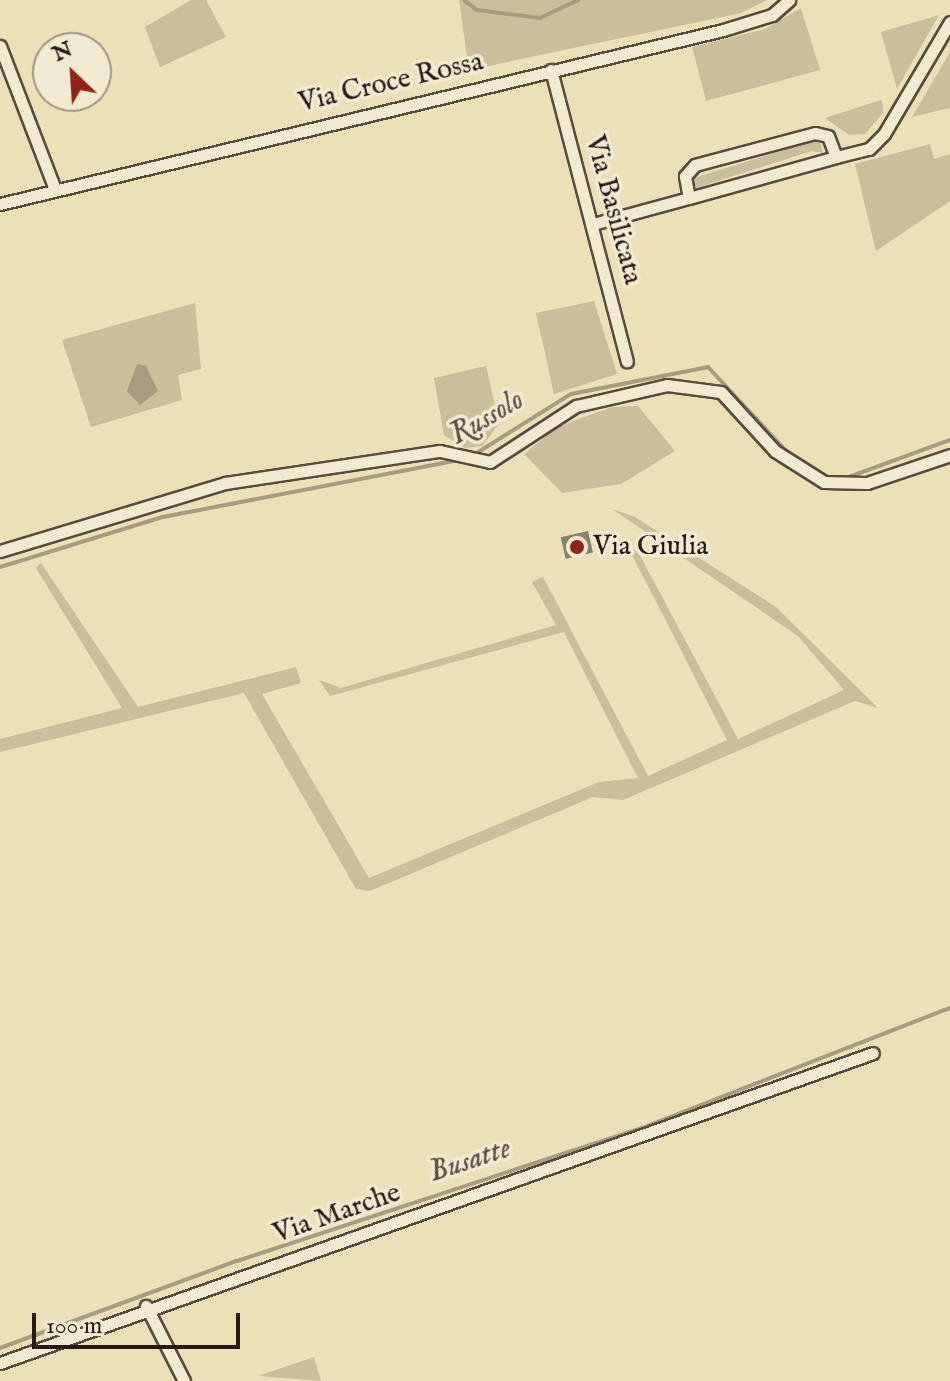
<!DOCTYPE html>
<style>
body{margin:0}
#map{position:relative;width:950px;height:1381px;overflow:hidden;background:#ebe0b8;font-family:"IM FELL English",serif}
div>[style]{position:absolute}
.green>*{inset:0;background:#cabe9c}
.water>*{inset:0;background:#a89c80}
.stream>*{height:4px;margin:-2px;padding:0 2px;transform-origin:2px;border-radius:2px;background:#a89c80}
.building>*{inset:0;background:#8c8069;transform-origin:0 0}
.roads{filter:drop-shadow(2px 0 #574b3d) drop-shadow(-2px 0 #574b3d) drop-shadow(0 2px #574b3d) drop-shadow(0 -2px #574b3d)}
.street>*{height:11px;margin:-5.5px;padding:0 5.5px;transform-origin:5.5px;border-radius:5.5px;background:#f2ebd1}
.dots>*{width:22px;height:22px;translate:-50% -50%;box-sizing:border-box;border:4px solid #f2ebd1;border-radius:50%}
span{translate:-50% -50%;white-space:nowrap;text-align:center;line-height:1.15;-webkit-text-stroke:7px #f2ebd1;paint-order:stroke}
.street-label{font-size:28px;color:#261914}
.poi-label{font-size:28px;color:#261914}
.left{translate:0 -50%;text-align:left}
.water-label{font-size:30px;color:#5a4d3f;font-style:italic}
.north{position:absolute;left:32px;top:32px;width:80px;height:80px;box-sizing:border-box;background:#f2ebd1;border:2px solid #a09785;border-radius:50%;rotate:335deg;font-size:22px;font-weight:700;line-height:32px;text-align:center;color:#261914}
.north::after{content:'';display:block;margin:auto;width:28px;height:36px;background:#8f2418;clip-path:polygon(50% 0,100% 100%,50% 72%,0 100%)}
.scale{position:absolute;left:32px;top:1313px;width:208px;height:36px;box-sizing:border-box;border:4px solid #261914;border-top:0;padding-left:10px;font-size:24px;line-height:28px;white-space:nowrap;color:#261914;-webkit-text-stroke:6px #f2ebd1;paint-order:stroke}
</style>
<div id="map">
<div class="green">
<i style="clip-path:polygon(191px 0,206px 0,226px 37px,160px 67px,145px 27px)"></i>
<i style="clip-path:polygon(459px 0,767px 0,741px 13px,469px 70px)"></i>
<i style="clip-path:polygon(801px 8px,820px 70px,706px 101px,692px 47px,765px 29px)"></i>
<i style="clip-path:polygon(939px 15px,897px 89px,881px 32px)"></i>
<i style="clip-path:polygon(950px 52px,950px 108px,912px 117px)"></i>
<i style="clip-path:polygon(878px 89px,883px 106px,883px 113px,865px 134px,849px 135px,825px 118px,881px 100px)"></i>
<i style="clip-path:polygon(819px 139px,823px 153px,812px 151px,693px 189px,689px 177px,695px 173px,697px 177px)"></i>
<i style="clip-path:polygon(930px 144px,934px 159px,950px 154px,950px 201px,876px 251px,855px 164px)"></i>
<i style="clip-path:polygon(594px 301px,617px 374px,554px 394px,536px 313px)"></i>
<i style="clip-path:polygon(195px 303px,201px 369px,178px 375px,182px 400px,91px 427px,62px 340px)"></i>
<i style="clip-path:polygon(486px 366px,499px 424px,482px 446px,465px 448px,444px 435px,434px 378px)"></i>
<i style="clip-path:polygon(638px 406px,675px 451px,621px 484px,562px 493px,524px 454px,557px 427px,612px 407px)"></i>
<i style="clip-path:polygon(612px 509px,635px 517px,776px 607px,878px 708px,855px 701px,623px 800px,593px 797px,370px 891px,356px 889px,244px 693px,0 752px,0 739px,122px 708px,36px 568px,41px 563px,138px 707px,296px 667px,301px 683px,262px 694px,369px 878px,599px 782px,638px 778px,564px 632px,330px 696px,319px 680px,341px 688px,556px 625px,532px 582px,543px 577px,648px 776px,727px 740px,630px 551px,637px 550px,738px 739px,844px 690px,798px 636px)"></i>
<i style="clip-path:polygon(314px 1357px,321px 1381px,258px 1376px)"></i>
</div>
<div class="water">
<i style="clip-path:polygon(137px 364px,146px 366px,158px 391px,140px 405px,127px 391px)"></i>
</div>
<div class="stream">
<i style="left:464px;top:0;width:16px;rotate:38deg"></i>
<i style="left:477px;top:10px;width:64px;rotate:7.2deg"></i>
<i style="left:540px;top:18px;width:42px;rotate:-25.3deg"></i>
<i style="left:472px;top:456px;width:117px;rotate:-32.1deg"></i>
<i style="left:571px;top:394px;width:140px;rotate:-11.1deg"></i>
<i style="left:708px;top:367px;width:117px;rotate:47.1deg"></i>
<i style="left:846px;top:478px;width:111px;rotate:-20.1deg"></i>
<i style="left:0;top:567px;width:170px;rotate:-17.1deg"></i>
<i style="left:163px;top:517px;width:307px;rotate:-10.9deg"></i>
<i style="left:0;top:1348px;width:252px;rotate:-20.2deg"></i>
<i style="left:237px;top:1261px;width:432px;rotate:-18.2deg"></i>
<i style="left:647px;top:1126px;width:325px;rotate:-21.3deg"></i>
</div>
<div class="building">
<i style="left:588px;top:531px;width:22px;height:28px;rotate:77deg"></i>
</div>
<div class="roads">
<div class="street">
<i style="left:0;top:46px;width:153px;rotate:69deg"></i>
<i style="left:551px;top:70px;width:301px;rotate:75.4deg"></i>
<i style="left:836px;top:157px;width:34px;rotate:-14deg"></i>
<i style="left:869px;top:149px;width:21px;rotate:-45deg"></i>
<i style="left:884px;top:134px;width:130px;rotate:-59.5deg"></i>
<i style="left:0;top:204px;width:744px;rotate:-13.53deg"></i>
<i style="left:723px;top:30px;width:51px;rotate:-17deg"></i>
<i style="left:772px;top:15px;width:23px;rotate:-41deg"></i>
<i style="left:593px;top:224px;width:99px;rotate:-15.2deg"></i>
<i style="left:689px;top:198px;width:153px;rotate:-15.6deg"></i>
<i style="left:836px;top:157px;width:22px;rotate:-111deg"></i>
<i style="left:828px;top:136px;width:13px;rotate:-167deg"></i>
<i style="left:815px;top:133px;width:124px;rotate:165.1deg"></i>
<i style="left:695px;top:165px;width:15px;rotate:132deg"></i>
<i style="left:685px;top:176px;width:22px;rotate:80deg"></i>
<i style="left:0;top:551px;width:235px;rotate:-16.8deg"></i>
<i style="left:225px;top:483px;width:217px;rotate:-8.5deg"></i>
<i style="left:440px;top:451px;width:51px;rotate:12.4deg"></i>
<i style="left:490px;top:462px;width:103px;rotate:-33.1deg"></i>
<i style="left:576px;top:406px;width:93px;rotate:-13deg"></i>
<i style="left:667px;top:385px;width:54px;rotate:7.4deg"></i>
<i style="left:721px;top:392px;width:80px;rotate:47.5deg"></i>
<i style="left:775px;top:451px;width:58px;rotate:32.3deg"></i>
<i style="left:824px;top:482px;width:43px;rotate:1.3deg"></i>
<i style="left:867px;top:483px;width:88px;rotate:-18.6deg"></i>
<i style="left:146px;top:1306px;width:84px;rotate:63.1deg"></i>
<i style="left:0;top:1363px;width:926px;rotate:-19.55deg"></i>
</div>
</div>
<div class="dots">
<i style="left:577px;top:547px;background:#8f2418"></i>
</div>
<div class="street-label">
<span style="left:391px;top:83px;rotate:-13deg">Via Croce Rossa</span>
<span style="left:613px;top:210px;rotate:75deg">Via Basilicata</span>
<span style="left:337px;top:1214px;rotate:-19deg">Via Marche</span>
</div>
<div class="poi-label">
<span class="left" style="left:593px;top:547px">Via Giulia</span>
</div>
<div class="water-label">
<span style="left:487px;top:418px;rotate:-30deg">Russolo</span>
<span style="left:470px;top:1161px;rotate:-18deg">Busatte</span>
</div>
<div class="north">N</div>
<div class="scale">100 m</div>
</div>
